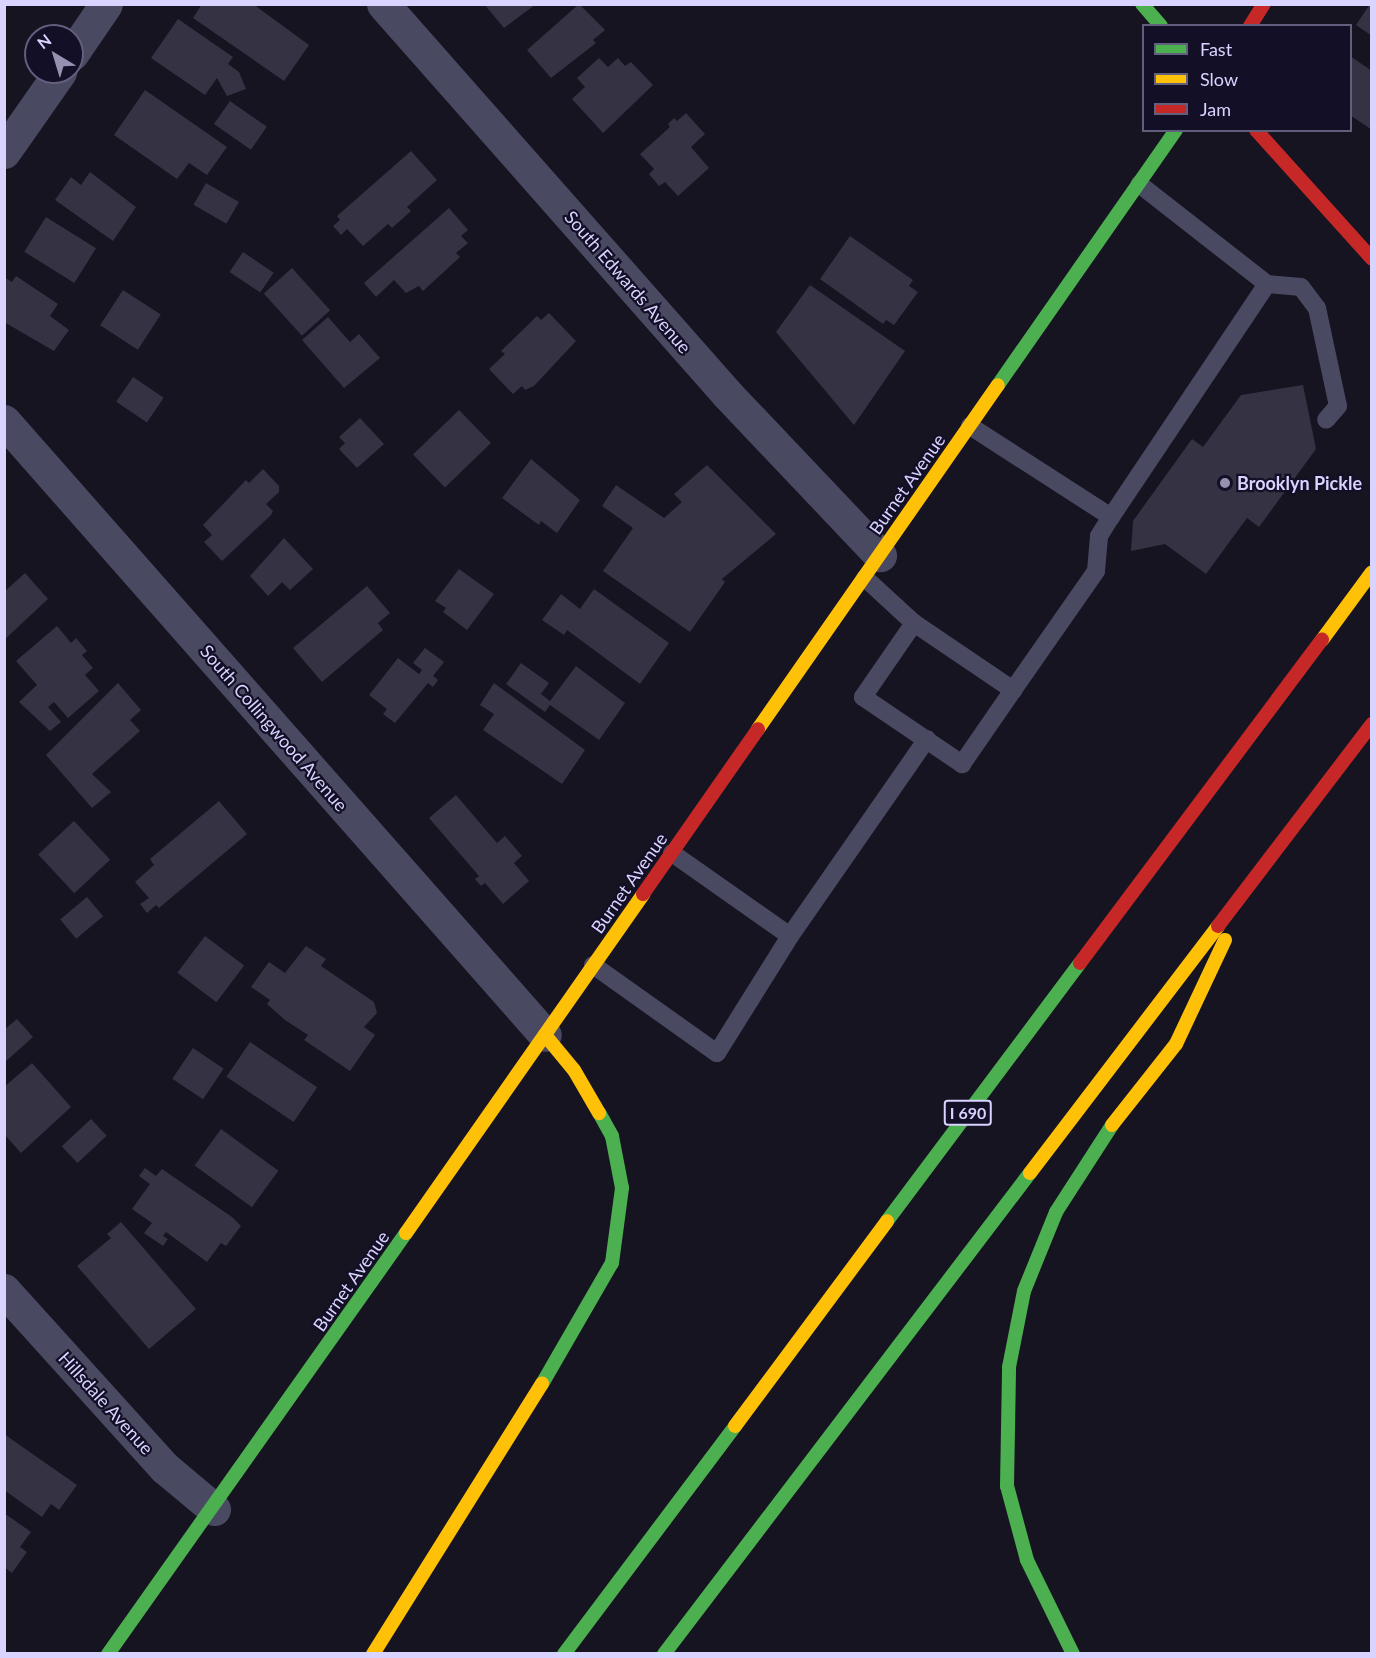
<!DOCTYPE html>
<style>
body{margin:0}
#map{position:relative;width:1376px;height:1658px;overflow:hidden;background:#161421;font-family:Lato,sans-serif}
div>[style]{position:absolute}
.building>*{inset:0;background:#343243;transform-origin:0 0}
.lane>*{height:18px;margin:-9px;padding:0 9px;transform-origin:9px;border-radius:9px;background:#4a4962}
.street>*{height:33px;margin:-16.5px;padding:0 16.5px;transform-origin:16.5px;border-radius:16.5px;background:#4a4962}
.fast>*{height:14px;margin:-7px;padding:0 7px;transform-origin:7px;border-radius:7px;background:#4caf50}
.slow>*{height:14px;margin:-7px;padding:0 7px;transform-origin:7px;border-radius:7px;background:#ffc107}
.jam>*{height:14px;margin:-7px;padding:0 7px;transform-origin:7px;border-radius:7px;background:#c62828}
.dots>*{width:16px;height:16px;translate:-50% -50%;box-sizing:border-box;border:3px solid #130f26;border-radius:50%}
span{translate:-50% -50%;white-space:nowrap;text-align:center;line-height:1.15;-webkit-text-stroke:4.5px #130f26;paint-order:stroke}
.shield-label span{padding:2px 4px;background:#130f26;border:2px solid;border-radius:4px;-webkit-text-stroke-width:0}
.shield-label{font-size:16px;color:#d9d4ff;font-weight:700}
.street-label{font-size:18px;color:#d9d4ff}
.poi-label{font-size:18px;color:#d9d4ff;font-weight:700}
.left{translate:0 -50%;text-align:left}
.frame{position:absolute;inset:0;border:6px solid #d9d4ff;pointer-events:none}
.legend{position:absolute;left:1142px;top:24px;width:210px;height:108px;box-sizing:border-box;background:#130f26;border:2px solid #625e7d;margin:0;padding:8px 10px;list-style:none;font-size:18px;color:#d9d4ff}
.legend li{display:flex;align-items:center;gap:12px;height:30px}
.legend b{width:30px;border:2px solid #625e7d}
.north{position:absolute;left:24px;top:24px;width:60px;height:60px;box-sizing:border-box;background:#130f26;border:2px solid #625e7d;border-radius:50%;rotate:322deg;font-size:16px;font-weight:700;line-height:24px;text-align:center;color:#d9d4ff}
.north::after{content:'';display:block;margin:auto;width:21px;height:27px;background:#9591b1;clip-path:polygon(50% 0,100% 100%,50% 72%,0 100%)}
</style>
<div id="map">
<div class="building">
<i style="clip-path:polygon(202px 4px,253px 4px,309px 45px,284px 81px,193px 18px)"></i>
<i style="clip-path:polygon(484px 4px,536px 4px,504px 28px)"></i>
<i style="clip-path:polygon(579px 4px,605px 30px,593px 40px,596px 43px,551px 78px,527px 50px)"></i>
<i style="clip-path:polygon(1370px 4px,1372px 4px,1372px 36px,1356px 25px)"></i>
<i style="clip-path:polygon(178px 19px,233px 57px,228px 64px,239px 72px,246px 89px,227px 96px,217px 78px,205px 95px,151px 58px)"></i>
<i style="clip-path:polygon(1350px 56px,1372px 71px,1372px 130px,1350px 115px)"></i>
<i style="clip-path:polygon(599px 58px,608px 67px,618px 58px,625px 66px,631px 62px,653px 85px,603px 133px,572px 99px,585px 87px,577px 78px)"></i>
<i style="clip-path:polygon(145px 90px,227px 147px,207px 175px,189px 163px,177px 179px,114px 135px)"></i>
<i style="left:230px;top:101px;width:45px;height:28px;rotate:35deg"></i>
<i style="clip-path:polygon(686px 113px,705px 134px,691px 147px,709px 168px,678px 196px,665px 182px,659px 186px,649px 174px,654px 169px,640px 154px,670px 127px,668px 124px,674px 118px,677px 121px)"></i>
<i style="clip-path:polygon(411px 151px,437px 180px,407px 207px,411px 211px,392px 228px,388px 224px,363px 246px,347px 229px,341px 235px,333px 226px,340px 220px,337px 216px)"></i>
<i style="clip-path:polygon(90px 172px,136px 207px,113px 241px,55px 200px,71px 177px,81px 185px)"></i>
<i style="left:206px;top:183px;width:38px;height:25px;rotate:30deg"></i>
<i style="clip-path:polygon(449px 208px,468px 230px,461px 236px,468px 243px,456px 253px,460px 257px,423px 291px,419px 286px,406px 293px,394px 280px,376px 297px,364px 283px)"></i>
<i style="left:46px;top:217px;width:59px;height:41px;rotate:32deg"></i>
<i style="clip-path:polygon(850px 236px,913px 280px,909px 286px,918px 292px,894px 325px,886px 320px,883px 324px,820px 279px)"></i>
<i style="left:243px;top:252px;width:37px;height:24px;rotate:34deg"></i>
<i style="left:292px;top:268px;width:57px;height:38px;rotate:48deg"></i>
<i style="clip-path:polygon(16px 276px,58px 304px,50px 316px,69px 330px,54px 351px,4px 322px,4px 277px,12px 282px)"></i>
<i style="clip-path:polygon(810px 285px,905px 351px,854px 425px,776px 332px)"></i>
<i style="left:123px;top:290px;width:45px;height:42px;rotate:33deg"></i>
<i style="clip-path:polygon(549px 313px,576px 341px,534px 386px,525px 390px,522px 386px,513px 394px,489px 369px,505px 354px,501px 351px,537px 316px,541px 320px)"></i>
<i style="clip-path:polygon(328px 317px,350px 342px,359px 334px,380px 358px,344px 388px,302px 340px)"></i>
<i style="left:133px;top:377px;width:37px;height:30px;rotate:34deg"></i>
<i style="clip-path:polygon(1303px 385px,1316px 449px,1259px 527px,1247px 518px,1206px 574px,1165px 544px,1131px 551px,1133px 521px,1192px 439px,1203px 447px,1241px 395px)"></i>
<i style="left:459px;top:410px;width:46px;height:64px;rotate:46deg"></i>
<i style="clip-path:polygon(360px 418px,384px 444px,357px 468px,339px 449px,345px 443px,339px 437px)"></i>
<i style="clip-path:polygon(531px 459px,580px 500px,557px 533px,541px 521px,539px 525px,502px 498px)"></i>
<i style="clip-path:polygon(707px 465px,776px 534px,722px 579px,725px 582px,690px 632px,603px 571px,633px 528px,602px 506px,616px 485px,664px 518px,682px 502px,674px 494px)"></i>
<i style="clip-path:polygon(263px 469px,279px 486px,279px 492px,266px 504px,273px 511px,271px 515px,222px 561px,204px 542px,212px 535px,203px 525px,246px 480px,249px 483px)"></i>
<i style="clip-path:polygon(284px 538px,313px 569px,290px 590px,282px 582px,268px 596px,250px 576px)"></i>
<i style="clip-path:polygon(459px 569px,494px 594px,467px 630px,443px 612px,446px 608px,435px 601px)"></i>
<i style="clip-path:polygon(25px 573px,48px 599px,4px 640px,4px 592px)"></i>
<i style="clip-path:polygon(367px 586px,390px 613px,378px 623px,383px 630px,322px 682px,293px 648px)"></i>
<i style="clip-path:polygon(594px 589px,669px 643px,640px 684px,567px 630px,564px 635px,542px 620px,561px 594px,580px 609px)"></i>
<i style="clip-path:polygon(57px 626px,71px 643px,76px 638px,87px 651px,82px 655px,93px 668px,85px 675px,99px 691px,68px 718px,54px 702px,48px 707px,61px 722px,50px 731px,19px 702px,37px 685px,16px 661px)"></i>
<i style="clip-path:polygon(425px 648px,444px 662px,433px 676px,438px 680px,433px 687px,428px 683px,395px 723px,383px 714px,387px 709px,369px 695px,398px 658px,419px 674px,422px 670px,413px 663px)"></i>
<i style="clip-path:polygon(521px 663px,549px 683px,541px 694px,550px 701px,576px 666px,625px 703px,599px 740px,550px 705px,545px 712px,506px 684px)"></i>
<i style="clip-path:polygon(118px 683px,141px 710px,130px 720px,140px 731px,92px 774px,111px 792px,92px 808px,46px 755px)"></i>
<i style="clip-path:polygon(494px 683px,585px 750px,562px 784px,483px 730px,494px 714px,480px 705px)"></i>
<i style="clip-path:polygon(456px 795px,497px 843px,505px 836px,522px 856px,514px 863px,529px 881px,503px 904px,485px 883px,481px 886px,475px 879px,479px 876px,429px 818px)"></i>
<i style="clip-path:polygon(219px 801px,247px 834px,159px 908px,156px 905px,147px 913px,140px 904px,149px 898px,135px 882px,154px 865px,150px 859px)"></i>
<i style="left:74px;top:821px;width:53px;height:49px;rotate:47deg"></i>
<i style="left:87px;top:897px;width:25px;height:35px;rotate:50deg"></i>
<i style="left:205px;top:936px;width:49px;height:46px;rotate:37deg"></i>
<i style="clip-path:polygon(306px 946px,326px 959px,321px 966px,374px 1002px,377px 1013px,364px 1027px,375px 1035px,350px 1071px,304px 1040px,308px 1035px,285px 1020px,267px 1004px,270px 1000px,251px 987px,269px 962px,285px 973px)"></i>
<i style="clip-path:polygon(17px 1019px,33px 1037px,4px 1063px,4px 1030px)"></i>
<i style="left:250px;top:1042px;width:81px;height:42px;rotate:34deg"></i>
<i style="left:193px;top:1048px;width:37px;height:37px;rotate:34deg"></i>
<i style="clip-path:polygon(32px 1063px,71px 1107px,21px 1153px,4px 1134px,4px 1087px)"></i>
<i style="left:91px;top:1119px;width:23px;height:40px;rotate:47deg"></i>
<i style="left:221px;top:1129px;width:71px;height:45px;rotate:36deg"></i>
<i style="clip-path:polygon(145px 1168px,156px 1176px,162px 1169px,232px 1217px,241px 1226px,226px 1246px,221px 1243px,207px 1262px,166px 1232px,163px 1236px,168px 1239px,163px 1246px,144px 1233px,152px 1223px,132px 1209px,150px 1184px,139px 1176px)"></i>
<i style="clip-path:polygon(121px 1222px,196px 1309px,149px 1349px,77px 1266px,111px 1238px,107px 1234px)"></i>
<i style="clip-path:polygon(4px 1434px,77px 1485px,59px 1510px,51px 1504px,42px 1517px,4px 1490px)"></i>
<i style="clip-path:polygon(4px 1513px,31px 1532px,20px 1547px,27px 1552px,12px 1573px,4px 1567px)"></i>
</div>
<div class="lane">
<i style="left:1267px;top:284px;width:34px;rotate:5deg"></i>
<i style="left:1301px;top:287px;width:26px;rotate:53deg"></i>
<i style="left:1317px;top:308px;width:100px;rotate:77.9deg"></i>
<i style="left:1338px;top:406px;width:18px;rotate:131deg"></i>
<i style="left:970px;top:426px;width:168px;rotate:32.8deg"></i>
<i style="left:865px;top:578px;width:67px;rotate:42.6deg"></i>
<i style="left:914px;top:623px;width:120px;rotate:34.1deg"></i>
<i style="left:1013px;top:690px;width:145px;rotate:-55.1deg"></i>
<i style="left:1096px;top:571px;width:35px;rotate:-85deg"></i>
<i style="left:1099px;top:536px;width:22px;rotate:-58deg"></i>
<i style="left:1111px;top:517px;width:280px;rotate:-56.2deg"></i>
<i style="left:1267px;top:284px;width:162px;rotate:-142deg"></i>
<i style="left:914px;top:623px;width:90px;rotate:124.6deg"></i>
<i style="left:863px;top:697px;width:120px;rotate:34.1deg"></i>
<i style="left:962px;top:764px;width:90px;rotate:-55.4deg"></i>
<i style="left:672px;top:853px;width:144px;rotate:35.1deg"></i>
<i style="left:790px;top:936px;width:240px;rotate:-55.2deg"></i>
<i style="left:593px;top:965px;width:152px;rotate:35.4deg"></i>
<i style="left:717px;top:1053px;width:138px;rotate:-58deg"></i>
</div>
<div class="street">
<i style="left:383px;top:4px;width:521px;rotate:48.58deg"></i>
<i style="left:728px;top:395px;width:221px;rotate:46.5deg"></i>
<i style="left:72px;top:54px;width:60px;rotate:-55.8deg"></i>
<i style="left:4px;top:152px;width:98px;rotate:-55deg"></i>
<i style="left:4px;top:421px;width:818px;rotate:48.62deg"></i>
<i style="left:4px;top:1290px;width:240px;rotate:47.9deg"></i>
<i style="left:165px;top:1468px;width:64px;rotate:39.9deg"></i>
</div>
<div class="fast">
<i style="left:1142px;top:4px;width:29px;rotate:49deg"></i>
<i style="left:998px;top:385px;width:311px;rotate:-55.1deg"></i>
<i style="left:887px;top:1221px;width:322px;rotate:-53.2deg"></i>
<i style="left:542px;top:1384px;width:140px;rotate:-60deg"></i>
<i style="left:612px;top:1263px;width:76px;rotate:-82.4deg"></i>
<i style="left:622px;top:1188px;width:53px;rotate:-100.9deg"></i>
<i style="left:612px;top:1136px;width:26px;rotate:-119deg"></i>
<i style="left:108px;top:1654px;width:516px;rotate:-54.71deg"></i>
<i style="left:564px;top:1654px;width:285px;rotate:-53.1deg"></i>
<i style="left:664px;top:1654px;width:604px;rotate:-52.73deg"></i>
<i style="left:1073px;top:1654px;width:105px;rotate:-116.1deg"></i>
<i style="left:1027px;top:1560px;width:77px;rotate:-105.1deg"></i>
<i style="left:1007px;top:1486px;width:119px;rotate:-89deg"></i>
<i style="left:1009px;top:1367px;width:77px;rotate:-78.8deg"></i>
<i style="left:1024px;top:1291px;width:85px;rotate:-67.9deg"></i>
<i style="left:1056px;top:1212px;width:103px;rotate:-57.2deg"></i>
</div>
<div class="slow">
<i style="left:1322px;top:640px;width:84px;rotate:-53.7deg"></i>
<i style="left:758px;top:729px;width:419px;rotate:-55.1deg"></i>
<i style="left:545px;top:1035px;width:45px;rotate:50.4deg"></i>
<i style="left:574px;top:1070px;width:50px;rotate:59.8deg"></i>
<i style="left:1112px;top:1125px;width:103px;rotate:-51.7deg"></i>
<i style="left:1176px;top:1044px;width:115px;rotate:-64.8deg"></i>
<i style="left:1030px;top:1173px;width:310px;rotate:-52.7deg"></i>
<i style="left:406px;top:1233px;width:414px;rotate:-55deg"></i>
<i style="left:735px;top:1426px;width:255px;rotate:-53.4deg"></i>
<i style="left:373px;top:1654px;width:319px;rotate:-58deg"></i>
</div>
<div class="jam">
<i style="left:1250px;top:26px;width:26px;rotate:-58deg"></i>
<i style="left:1256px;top:130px;width:173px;rotate:48deg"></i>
<i style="left:643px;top:894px;width:201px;rotate:-55.1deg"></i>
<i style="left:1218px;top:926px;width:254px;rotate:-52.7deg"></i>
<i style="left:1080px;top:963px;width:404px;rotate:-53.2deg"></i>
</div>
<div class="dots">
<i style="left:1225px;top:483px;background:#9591b1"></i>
</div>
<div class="shield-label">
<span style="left:968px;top:1113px">I 690</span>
</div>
<div class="street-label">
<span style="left:628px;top:282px;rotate:49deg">South Edwards Avenue</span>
<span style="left:907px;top:484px;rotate:-55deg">Burnet Avenue</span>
<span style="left:274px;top:728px;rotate:49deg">South Collingwood Avenue</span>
<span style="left:629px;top:883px;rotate:-55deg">Burnet Avenue</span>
<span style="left:351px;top:1281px;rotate:-55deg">Burnet Avenue</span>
<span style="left:106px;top:1403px;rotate:48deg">Hillsdale Avenue</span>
</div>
<div class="poi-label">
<span class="left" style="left:1237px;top:483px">Brooklyn Pickle</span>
</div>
<div class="frame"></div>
<ul class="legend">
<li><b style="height:8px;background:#4caf50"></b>Fast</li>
<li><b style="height:8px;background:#ffc107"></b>Slow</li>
<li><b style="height:8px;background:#c62828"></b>Jam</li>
</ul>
<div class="north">N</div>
</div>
